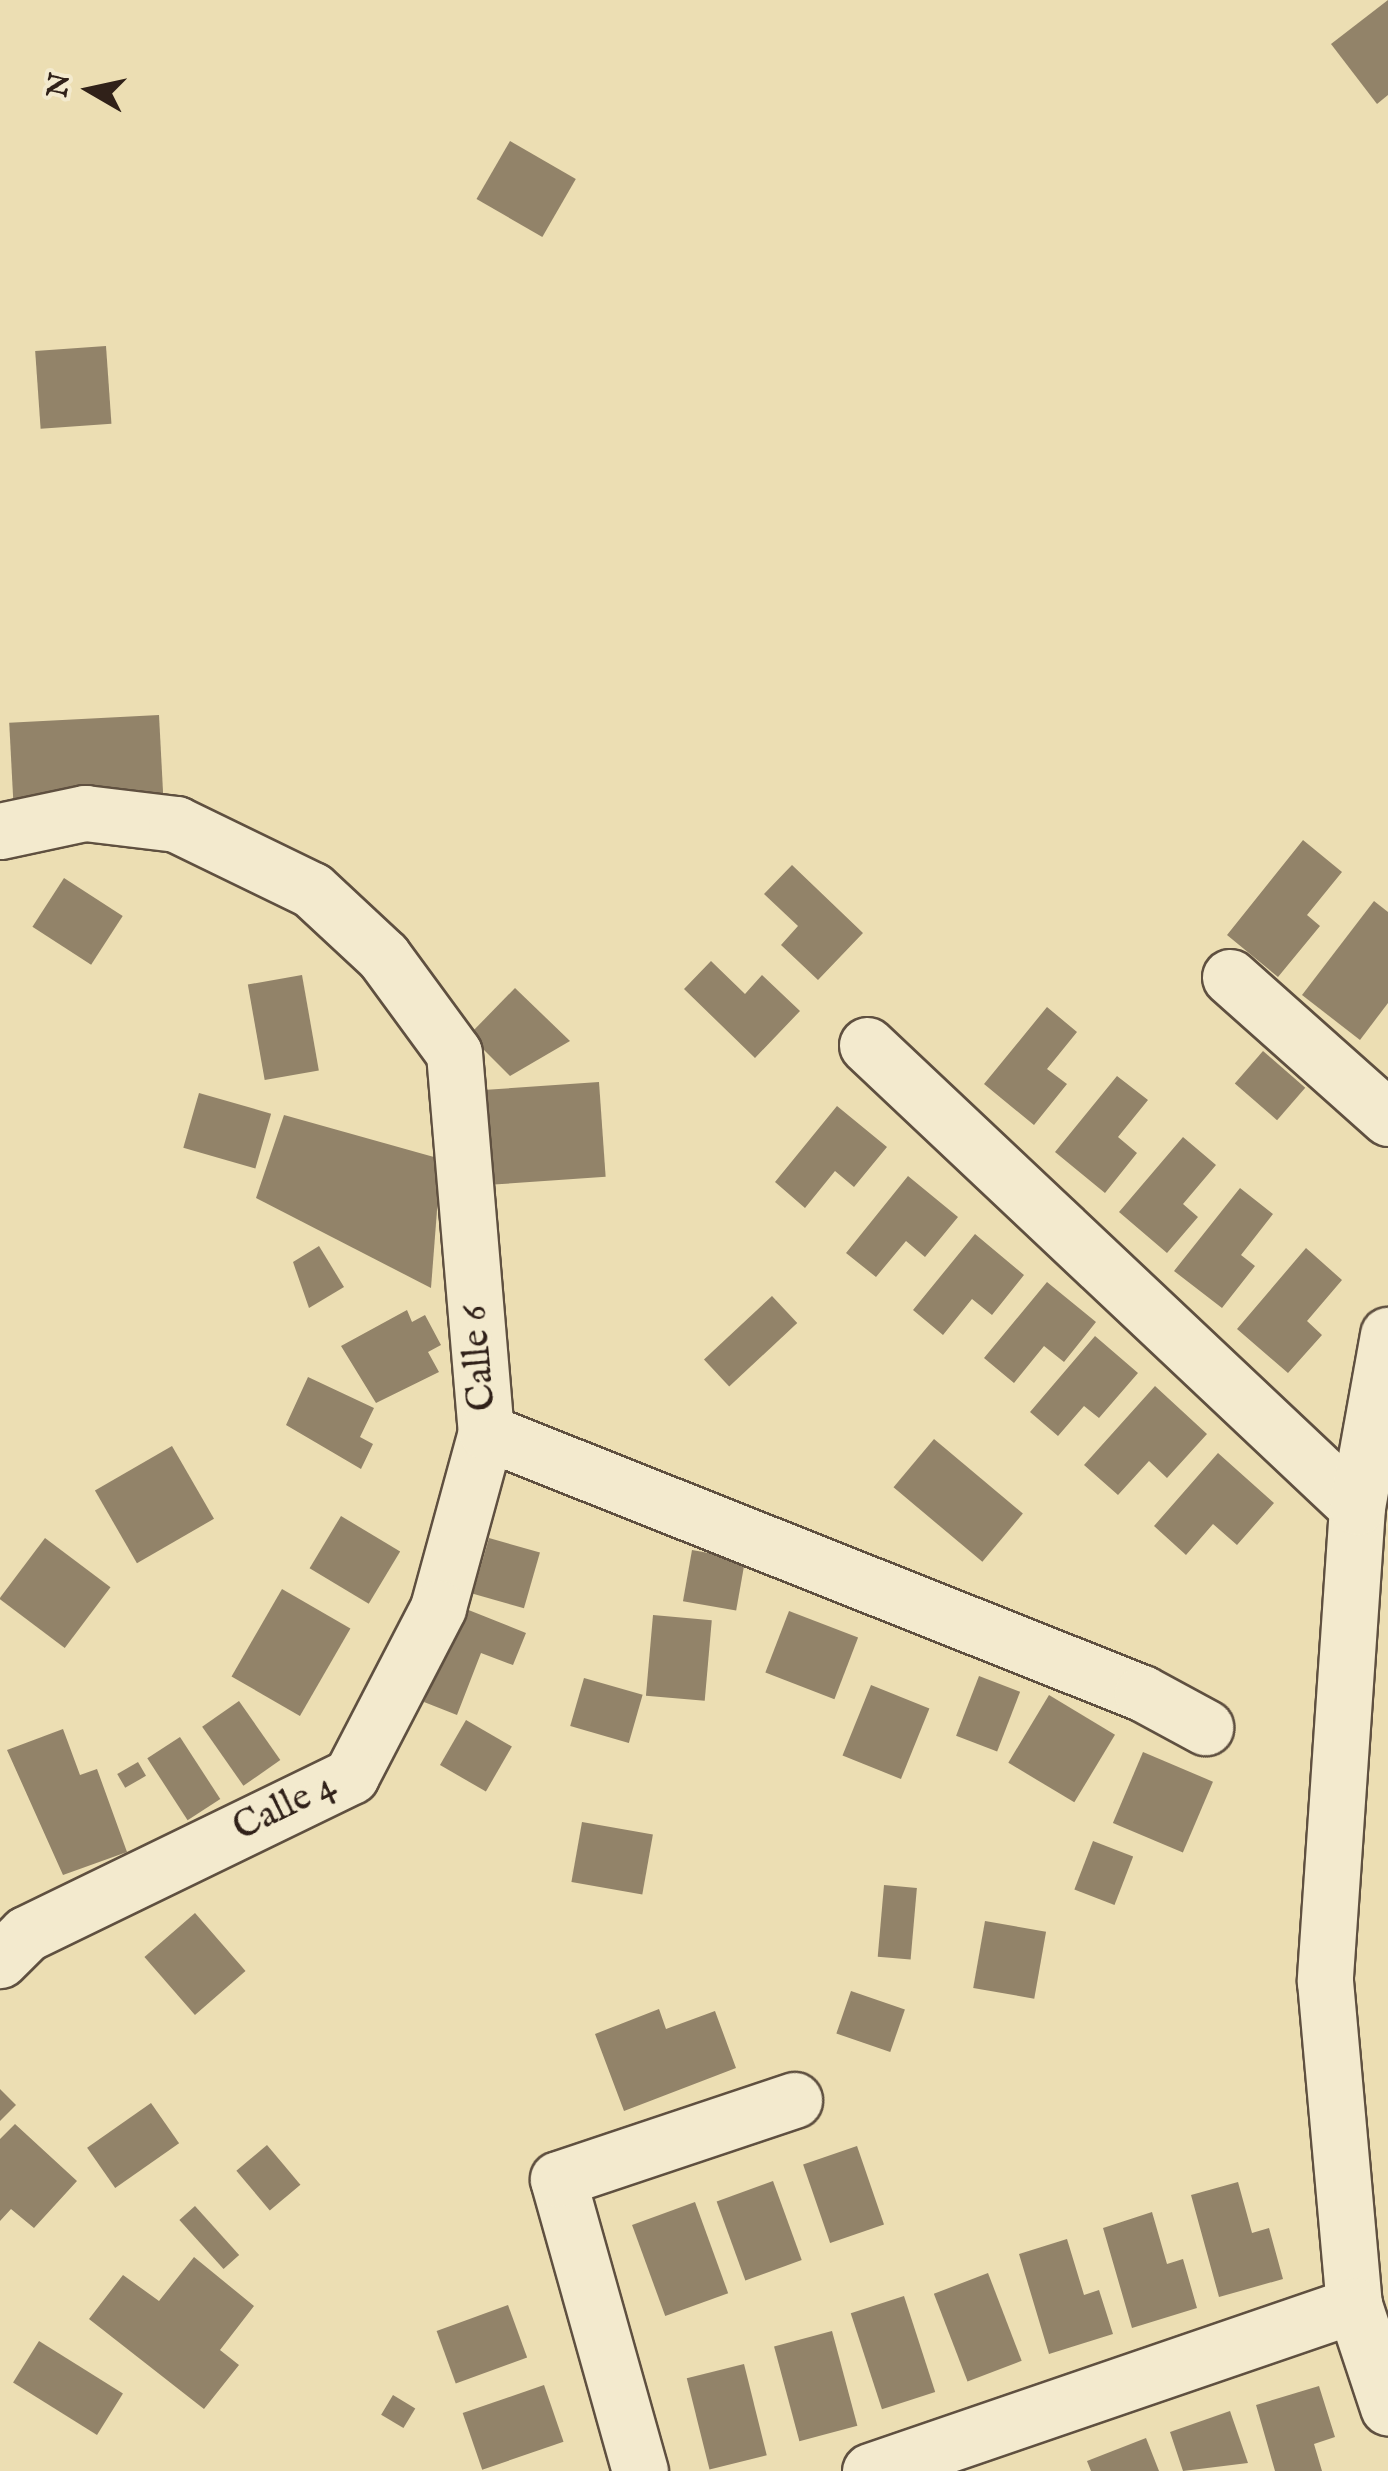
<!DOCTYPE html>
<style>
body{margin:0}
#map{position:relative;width:1388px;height:2471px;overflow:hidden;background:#ecdeb3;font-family:"IM FELL English",serif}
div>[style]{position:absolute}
.building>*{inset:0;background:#928369;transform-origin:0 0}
.roads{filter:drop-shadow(2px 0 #5f5040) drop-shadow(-2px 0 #5f5040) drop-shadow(0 2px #5f5040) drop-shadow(0 -2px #5f5040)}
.minor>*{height:55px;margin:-27.5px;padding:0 27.5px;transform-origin:27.5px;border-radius:27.5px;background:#f3eace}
span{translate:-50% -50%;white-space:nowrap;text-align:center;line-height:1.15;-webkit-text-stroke:8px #f3eace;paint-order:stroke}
.street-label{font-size:38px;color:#302119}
.north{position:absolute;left:40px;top:40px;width:100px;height:100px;-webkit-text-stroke:8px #f3eace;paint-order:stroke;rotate:279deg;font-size:28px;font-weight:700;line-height:40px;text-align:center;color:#302119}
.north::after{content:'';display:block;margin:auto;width:35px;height:45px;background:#302119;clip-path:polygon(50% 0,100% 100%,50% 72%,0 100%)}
</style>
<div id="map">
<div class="building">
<i style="clip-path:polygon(1388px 0,1388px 95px,1377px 104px,1331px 44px)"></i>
<i style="left:510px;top:141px;width:76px;height:67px;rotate:30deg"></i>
<i style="left:106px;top:346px;width:78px;height:71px;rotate:86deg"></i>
<i style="left:159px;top:715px;width:87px;height:150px;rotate:87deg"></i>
<i style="clip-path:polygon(1303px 840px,1342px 872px,1307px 915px,1320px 926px,1278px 977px,1227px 935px)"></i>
<i style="clip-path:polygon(792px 865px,863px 933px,818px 980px,781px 945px,798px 926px,764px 894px)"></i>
<i style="left:64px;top:878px;width:70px;height:58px;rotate:33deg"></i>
<i style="clip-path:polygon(1374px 901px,1388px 912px,1388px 1003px,1360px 1040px,1302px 995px)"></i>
<i style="clip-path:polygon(711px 961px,745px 994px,762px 975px,800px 1011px,755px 1058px,684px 989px)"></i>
<i style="left:302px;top:975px;width:97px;height:55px;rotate:80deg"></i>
<i style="clip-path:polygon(515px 988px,570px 1041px,510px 1076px,469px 1035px)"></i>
<i style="clip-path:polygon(1047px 1007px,1077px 1032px,1047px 1069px,1067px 1084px,1034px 1125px,984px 1084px)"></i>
<i style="left:1263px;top:1051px;width:56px;height:43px;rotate:41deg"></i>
<i style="clip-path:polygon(1117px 1076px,1148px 1100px,1118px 1137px,1137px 1153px,1105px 1193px,1055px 1152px)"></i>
<i style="left:599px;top:1082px;width:95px;height:116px;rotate:86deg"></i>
<i style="left:199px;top:1093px;width:75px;height:57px;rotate:16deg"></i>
<i style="clip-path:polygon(837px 1106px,887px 1147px,854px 1187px,835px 1171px,805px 1208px,775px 1182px)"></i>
<i style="clip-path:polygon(284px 1115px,441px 1159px,431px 1288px,256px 1198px)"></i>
<i style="clip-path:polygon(1183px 1137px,1216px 1165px,1183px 1204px,1198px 1217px,1167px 1253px,1119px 1212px)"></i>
<i style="clip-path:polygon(908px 1176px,958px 1217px,925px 1257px,906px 1241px,876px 1277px,846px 1253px)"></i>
<i style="clip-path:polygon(1240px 1188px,1273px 1214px,1241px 1255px,1255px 1266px,1222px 1308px,1174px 1271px)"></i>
<i style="clip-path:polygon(975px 1234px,1024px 1275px,992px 1315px,972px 1299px,943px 1335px,913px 1310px)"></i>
<i style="clip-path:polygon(319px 1246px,344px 1287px,309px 1308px,293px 1262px)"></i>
<i style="clip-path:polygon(1306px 1248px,1342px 1280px,1307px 1321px,1322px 1335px,1288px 1373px,1237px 1329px)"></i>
<i style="clip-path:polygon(1047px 1282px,1096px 1322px,1064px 1362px,1044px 1346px,1014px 1383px,984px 1358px)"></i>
<i style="left:772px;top:1296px;width:37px;height:93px;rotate:47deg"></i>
<i style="clip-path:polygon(407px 1310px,412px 1322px,425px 1315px,441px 1345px,428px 1352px,439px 1372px,376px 1403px,341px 1346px)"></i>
<i style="clip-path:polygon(1095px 1336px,1138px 1373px,1099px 1418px,1084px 1406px,1058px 1436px,1030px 1412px)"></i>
<i style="clip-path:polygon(308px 1377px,374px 1408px,360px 1437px,373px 1444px,361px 1469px,286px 1425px)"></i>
<i style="clip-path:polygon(1155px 1386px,1207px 1434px,1167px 1478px,1149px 1461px,1118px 1495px,1084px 1465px)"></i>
<i style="left:934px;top:1439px;width:116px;height:63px;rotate:40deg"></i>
<i style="left:172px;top:1446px;width:84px;height:89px;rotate:60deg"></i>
<i style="clip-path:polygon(1218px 1453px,1274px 1503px,1237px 1545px,1213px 1524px,1186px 1555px,1154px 1526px)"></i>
<i style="left:341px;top:1516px;width:69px;height:61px;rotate:31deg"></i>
<i style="left:45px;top:1538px;width:82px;height:76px;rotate:37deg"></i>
<i style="left:489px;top:1538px;width:53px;height:58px;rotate:16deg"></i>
<i style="left:692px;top:1550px;width:54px;height:52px;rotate:10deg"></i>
<i style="left:282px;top:1589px;width:79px;height:101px;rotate:30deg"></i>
<i style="clip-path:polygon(461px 1607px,526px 1633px,513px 1665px,481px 1653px,457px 1715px,424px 1702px)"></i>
<i style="left:789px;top:1611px;width:74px;height:66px;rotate:21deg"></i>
<i style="left:653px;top:1615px;width:59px;height:81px;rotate:5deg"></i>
<i style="left:979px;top:1676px;width:44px;height:64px;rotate:21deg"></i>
<i style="left:584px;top:1678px;width:61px;height:50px;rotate:16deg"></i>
<i style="left:871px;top:1685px;width:63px;height:76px;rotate:22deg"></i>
<i style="left:1049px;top:1695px;width:77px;height:79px;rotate:31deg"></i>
<i style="left:239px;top:1701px;width:72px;height:45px;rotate:55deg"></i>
<i style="left:466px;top:1720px;width:53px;height:52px;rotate:30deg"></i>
<i style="clip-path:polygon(63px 1729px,80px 1775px,97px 1769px,127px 1852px,63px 1875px,7px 1750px)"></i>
<i style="left:180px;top:1737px;width:74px;height:39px;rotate:57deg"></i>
<i style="left:1143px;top:1752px;width:76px;height:77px;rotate:23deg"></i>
<i style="left:138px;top:1762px;width:16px;height:24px;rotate:60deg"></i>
<i style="left:582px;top:1822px;width:72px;height:61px;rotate:10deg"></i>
<i style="left:1093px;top:1841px;width:43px;height:52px;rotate:21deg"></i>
<i style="left:884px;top:1885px;width:33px;height:72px;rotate:5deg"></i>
<i style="left:195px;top:1913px;width:77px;height:67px;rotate:49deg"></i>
<i style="left:985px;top:1921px;width:62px;height:68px;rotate:10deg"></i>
<i style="left:851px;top:1991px;width:57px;height:45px;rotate:19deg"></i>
<i style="clip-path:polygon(659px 2009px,666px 2029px,715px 2011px,736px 2068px,624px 2111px,595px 2034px)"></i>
<i style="clip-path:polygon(0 2089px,16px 2105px,0 2121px)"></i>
<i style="left:151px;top:2103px;width:49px;height:78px;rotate:55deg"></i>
<i style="clip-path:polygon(15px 2124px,77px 2181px,34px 2228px,11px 2209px,0 2221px,0 2139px)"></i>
<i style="left:267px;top:2145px;width:52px;height:40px;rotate:50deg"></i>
<i style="left:857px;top:2146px;width:83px;height:57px;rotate:71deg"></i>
<i style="left:773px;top:2181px;width:84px;height:60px;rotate:70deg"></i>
<i style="clip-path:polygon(1238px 2182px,1252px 2233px,1269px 2228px,1283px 2279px,1219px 2297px,1191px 2195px)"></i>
<i style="left:695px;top:2202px;width:97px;height:67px;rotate:70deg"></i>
<i style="left:195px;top:2206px;width:66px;height:21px;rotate:48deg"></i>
<i style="clip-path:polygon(1152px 2212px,1167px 2264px,1183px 2259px,1197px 2308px,1132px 2328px,1103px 2228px)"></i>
<i style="clip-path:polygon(1067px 2239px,1084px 2295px,1099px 2290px,1113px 2334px,1049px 2354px,1019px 2254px)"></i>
<i style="clip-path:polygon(194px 2257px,254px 2306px,220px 2350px,239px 2365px,204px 2409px,89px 2319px,123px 2275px,159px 2301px)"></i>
<i style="left:988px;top:2273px;width:94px;height:58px;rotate:69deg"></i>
<i style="left:904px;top:2296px;width:101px;height:56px;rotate:72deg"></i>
<i style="left:508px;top:2305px;width:56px;height:76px;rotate:70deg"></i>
<i style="left:832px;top:2331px;width:98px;height:60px;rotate:75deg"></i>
<i style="left:39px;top:2341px;width:99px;height:49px;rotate:32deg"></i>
<i style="left:744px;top:2364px;width:94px;height:59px;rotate:76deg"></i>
<i style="left:544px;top:2385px;width:60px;height:86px;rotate:71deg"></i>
<i style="clip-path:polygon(1319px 2386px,1335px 2437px,1314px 2444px,1322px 2471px,1275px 2471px,1256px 2405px)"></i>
<i style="left:393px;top:2395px;width:26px;height:23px;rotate:31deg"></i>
<i style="clip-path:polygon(1230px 2411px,1248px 2463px,1183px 2471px,1170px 2432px)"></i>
<i style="clip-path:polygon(1146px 2438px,1159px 2471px,1091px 2471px,1087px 2461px)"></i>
</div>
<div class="roads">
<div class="minor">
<i style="left:0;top:831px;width:87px;rotate:-12deg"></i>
<i style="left:85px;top:813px;width:92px;rotate:6.9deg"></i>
<i style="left:176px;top:824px;width:151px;rotate:25.9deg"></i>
<i style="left:312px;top:890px;width:97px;rotate:42.9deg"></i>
<i style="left:383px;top:956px;width:120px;rotate:53.8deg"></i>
<i style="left:454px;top:1053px;width:380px;rotate:85.2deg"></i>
<i style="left:486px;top:1432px;width:182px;rotate:105.3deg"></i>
<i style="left:438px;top:1608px;width:189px;rotate:117.4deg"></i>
<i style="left:351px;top:1776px;width:361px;rotate:154.1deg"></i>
<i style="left:26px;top:1934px;width:37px;rotate:135deg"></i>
<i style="left:1230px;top:977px;width:212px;rotate:41.7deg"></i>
<i style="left:867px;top:1045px;width:673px;rotate:43.32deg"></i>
<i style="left:1357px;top:1507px;width:475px;rotate:93.9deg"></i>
<i style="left:1325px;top:1981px;width:325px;rotate:84.9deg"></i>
<i style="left:1354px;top:2305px;width:108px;rotate:71.6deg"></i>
<i style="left:486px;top:1432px;width:706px;rotate:21.7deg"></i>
<i style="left:1142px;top:1693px;width:72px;rotate:28.4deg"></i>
<i style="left:1357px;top:1507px;width:175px;rotate:-79.8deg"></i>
<i style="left:640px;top:2471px;width:303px;rotate:-105.7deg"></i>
<i style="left:558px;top:2179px;width:249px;rotate:-18.5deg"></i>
<i style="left:870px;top:2471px;width:512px;rotate:-18.93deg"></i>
</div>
</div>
<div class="street-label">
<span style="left:480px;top:1358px;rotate:-95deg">Calle 6</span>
<span style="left:285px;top:1808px;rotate:-26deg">Calle 4</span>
</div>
<div class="north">N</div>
</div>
